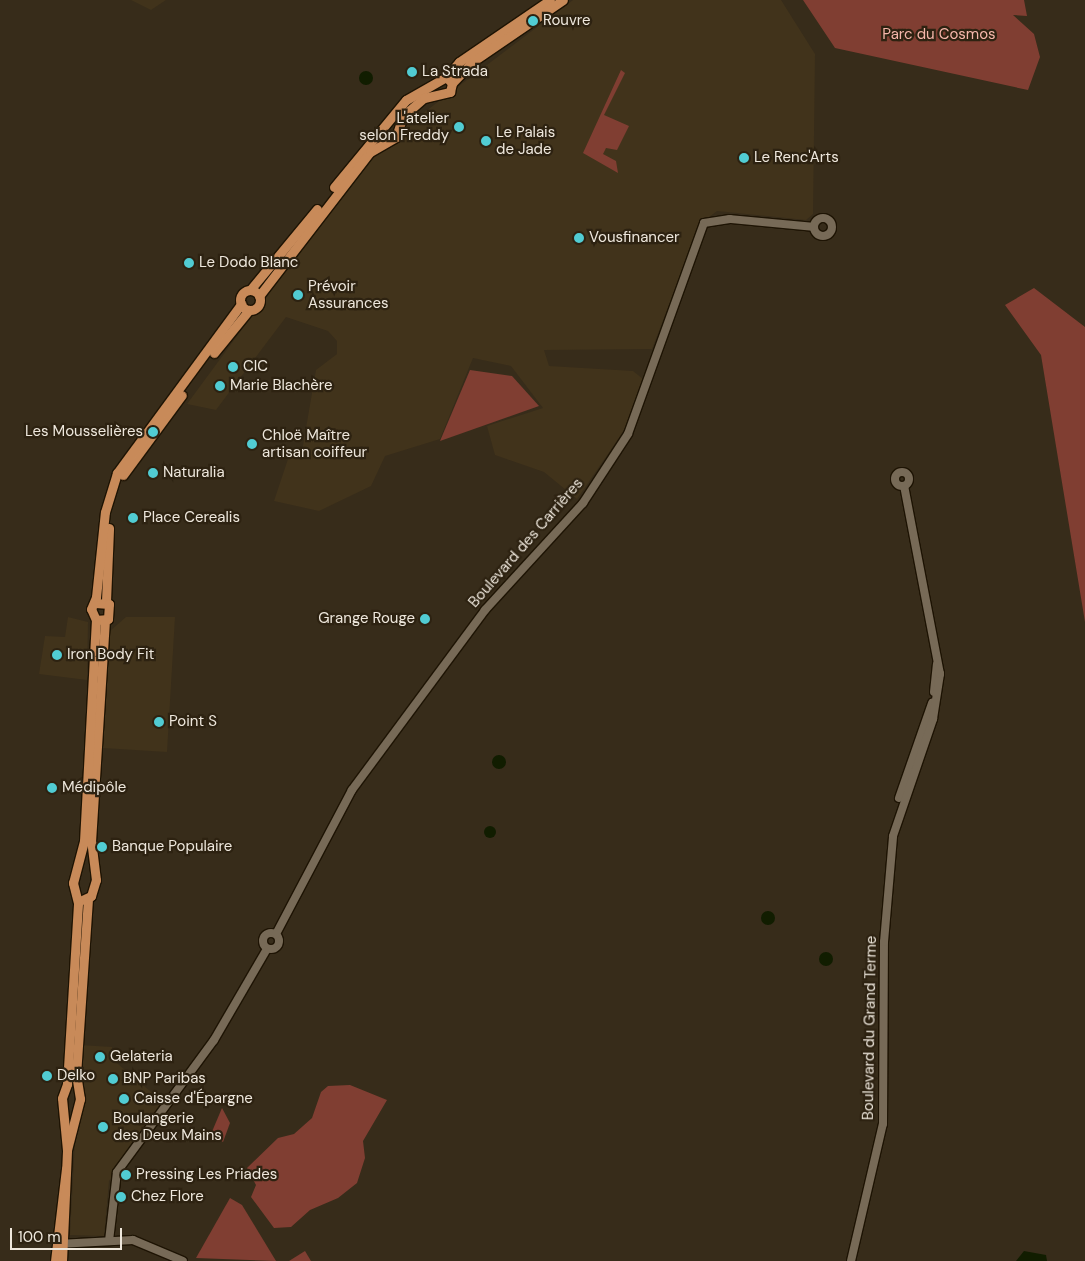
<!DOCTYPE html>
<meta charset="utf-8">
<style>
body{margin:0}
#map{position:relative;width:1085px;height:1261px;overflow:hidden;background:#372c1a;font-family:"DM Sans",sans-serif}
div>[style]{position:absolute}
.built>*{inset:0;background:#41331b}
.green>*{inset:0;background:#803e32}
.water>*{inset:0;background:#111d00}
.round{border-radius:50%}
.roads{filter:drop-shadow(1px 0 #1e1404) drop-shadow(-1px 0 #1e1404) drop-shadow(0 1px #1e1404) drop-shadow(0 -1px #1e1404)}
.minor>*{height:8px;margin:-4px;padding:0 4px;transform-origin:4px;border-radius:4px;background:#776a57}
.minor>.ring{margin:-4px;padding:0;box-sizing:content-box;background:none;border:8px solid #776a57;border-radius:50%}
.major>*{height:9px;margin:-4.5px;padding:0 4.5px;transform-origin:4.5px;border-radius:4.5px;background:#c88a59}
.major>.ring{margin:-4.5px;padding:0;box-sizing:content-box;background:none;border:9px solid #c88a59;border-radius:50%}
.dots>*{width:14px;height:14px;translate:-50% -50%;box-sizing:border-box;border:2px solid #2d2211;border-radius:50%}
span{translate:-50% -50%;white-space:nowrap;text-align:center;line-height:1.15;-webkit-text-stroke:4.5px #2d2211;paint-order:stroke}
.poi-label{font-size:15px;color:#eee7dc}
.left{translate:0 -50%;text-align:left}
.right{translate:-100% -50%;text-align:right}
.park-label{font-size:15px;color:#f5b6aa}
.street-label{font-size:15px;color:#eee7dc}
.scale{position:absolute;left:10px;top:1228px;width:112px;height:22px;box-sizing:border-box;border:2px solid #eee7dc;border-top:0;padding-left:6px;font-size:15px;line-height:18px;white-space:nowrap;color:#eee7dc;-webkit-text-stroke:4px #2d2211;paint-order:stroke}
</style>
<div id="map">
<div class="built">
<i style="clip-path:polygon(131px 0,166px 0,151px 10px)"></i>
<i style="clip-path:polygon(573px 0,781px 0,815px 54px,813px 214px,806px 220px,717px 211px,700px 224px,652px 349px,544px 350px,549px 366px,633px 371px,643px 379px,625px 429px,577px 499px,544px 472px,495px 455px,487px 426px,543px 408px,511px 366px,473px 358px,440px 439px,385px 456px,371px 486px,319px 511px,274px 501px,289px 456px,301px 457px,316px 370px,337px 354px,337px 341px,328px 331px,286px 317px,216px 410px,187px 404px,373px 151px)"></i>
<i style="clip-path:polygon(68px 617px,88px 622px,87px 680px,39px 674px,45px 636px,65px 637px)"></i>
<i style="clip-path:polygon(126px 617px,175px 617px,167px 752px,103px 748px,110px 631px)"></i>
<i style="clip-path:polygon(80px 1045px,112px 1047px,112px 1059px,162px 1101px,109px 1181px,104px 1236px,70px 1235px)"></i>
</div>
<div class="green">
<i style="clip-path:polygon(803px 0,1024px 0,1027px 16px,1013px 15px,1034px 34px,1040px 57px,1028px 90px,835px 48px)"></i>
<i style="clip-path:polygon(621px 70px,625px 73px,604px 115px,629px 126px,617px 150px,606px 148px,603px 154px,616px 161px,618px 173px,583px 153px)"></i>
<i style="clip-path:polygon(1034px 288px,1085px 327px,1085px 622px,1041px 355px,1005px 305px)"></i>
<i style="clip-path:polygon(470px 370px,512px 376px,539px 406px,440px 441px)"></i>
<i style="clip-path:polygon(350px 1085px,387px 1100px,363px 1141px,365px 1158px,357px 1183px,338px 1198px,310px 1210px,291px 1227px,274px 1228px,251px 1197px,256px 1185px,247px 1168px,278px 1138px,294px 1134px,312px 1118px,321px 1092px,328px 1086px)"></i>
<i style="clip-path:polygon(222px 1108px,230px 1123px,223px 1142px,211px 1134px)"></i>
<i style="clip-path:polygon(230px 1198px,242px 1205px,276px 1261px,196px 1258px)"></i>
<i style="clip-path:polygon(305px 1251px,311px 1261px,289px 1261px)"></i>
</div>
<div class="water">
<i class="round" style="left:359px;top:71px;width:14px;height:14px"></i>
<i class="round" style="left:492px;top:755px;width:14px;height:14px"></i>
<i class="round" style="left:484px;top:826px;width:12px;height:12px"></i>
<i class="round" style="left:761px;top:911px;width:14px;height:14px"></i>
<i class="round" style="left:819px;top:952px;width:14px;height:14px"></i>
<i style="clip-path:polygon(1024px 1251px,1046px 1255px,1047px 1261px,1016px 1261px)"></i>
</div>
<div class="roads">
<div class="minor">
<i class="ring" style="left:814px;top:218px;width:10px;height:10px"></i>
<i class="ring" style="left:895px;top:472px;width:6px;height:6px"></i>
<i style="left:934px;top:692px;width:28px;rotate:-84deg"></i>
<i style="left:899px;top:798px;width:101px;rotate:-70.8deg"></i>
<i class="ring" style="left:263px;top:933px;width:8px;height:8px"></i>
<i style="left:276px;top:934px;width:163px;rotate:-62.2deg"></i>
<i style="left:352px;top:790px;width:224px;rotate:-53.5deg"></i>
<i style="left:485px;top:610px;width:145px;rotate:-47.5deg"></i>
<i style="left:583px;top:503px;width:82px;rotate:-56.9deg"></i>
<i style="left:628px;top:434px;width:224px;rotate:-70.2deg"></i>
<i style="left:704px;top:223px;width:26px;rotate:-9deg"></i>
<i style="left:730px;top:219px;width:84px;rotate:5.4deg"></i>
<i style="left:109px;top:1241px;width:69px;rotate:-83.4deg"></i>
<i style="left:117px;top:1172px;width:164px;rotate:-53.7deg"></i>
<i style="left:214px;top:1040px;width:105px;rotate:-59.8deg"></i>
<i style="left:58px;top:1244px;width:75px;rotate:-3.1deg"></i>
<i style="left:133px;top:1240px;width:54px;rotate:22.8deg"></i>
<i style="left:851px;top:1261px;width:141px;rotate:-76.9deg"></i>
<i style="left:883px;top:1124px;width:182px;rotate:-89.7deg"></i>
<i style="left:884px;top:942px;width:106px;rotate:-85.1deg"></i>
<i style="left:893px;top:836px;width:124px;rotate:-71.1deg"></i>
<i style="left:933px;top:719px;width:46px;rotate:-81.2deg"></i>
<i style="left:940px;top:674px;width:191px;rotate:-100.8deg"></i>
</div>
<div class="major">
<i style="left:446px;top:77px;width:20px;rotate:-49deg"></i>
<i style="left:459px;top:62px;width:110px;rotate:-34.3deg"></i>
<i style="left:452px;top:83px;width:29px;rotate:-46deg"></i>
<i style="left:472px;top:62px;width:110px;rotate:-34.3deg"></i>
<i style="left:334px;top:187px;width:113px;rotate:-50.4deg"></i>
<i style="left:406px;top:100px;width:46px;rotate:-29.9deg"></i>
<i style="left:250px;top:290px;width:105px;rotate:-50.4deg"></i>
<i class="ring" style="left:240px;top:290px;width:11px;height:11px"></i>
<i style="left:259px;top:296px;width:182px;rotate:-52.4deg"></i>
<i style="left:370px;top:152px;width:30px;rotate:-30deg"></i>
<i style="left:396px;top:137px;width:22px;rotate:-72deg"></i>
<i style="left:403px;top:116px;width:28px;rotate:-41deg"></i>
<i style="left:424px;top:98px;width:27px;rotate:-13deg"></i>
<i style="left:450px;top:92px;width:9px;rotate:-77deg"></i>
<i style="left:452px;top:83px;width:8px;rotate:-135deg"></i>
<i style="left:214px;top:353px;width:55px;rotate:-50.9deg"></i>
<i style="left:123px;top:475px;width:99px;rotate:-53.6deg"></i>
<i style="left:106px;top:601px;width:73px;rotate:-87.6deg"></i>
<i style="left:95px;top:603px;width:14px;rotate:4deg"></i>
<i style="left:109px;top:604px;width:15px;rotate:94deg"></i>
<i style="left:108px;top:619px;width:12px;rotate:175deg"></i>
<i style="left:96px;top:620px;width:12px;rotate:-114deg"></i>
<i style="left:91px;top:609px;width:13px;rotate:-67deg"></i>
<i style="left:96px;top:597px;width:85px;rotate:-84deg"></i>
<i style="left:105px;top:512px;width:41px;rotate:-72.9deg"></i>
<i style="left:117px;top:473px;width:210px;rotate:-53.7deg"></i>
<i style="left:82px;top:900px;width:10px;rotate:-24deg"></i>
<i style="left:91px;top:896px;width:17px;rotate:-73deg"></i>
<i style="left:96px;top:880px;width:38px;rotate:-97deg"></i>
<i style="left:91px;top:842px;width:222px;rotate:-86.4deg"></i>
<i style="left:67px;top:1150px;width:52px;rotate:-95.5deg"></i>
<i style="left:62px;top:1098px;width:15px;rotate:-70deg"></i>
<i style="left:67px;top:1084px;width:181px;rotate:-86.5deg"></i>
<i style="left:78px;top:903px;width:21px;rotate:-104deg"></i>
<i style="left:73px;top:883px;width:43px;rotate:-75.3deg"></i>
<i style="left:84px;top:841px;width:221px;rotate:-86.9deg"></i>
<i style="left:55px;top:1261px;width:93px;rotate:-83.2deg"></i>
<i style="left:62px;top:1261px;width:111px;rotate:-87.4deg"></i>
<i style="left:67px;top:1150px;width:53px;rotate:-75.7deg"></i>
<i style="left:80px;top:1099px;width:24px;rotate:-99deg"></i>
<i style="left:76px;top:1075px;width:176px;rotate:-86.1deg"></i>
</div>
</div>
<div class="dots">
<i style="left:533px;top:21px;background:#51ccd3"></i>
<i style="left:412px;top:72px;background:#51ccd3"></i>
<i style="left:459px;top:127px;background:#51ccd3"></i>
<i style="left:486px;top:141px;background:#51ccd3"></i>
<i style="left:744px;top:158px;background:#51ccd3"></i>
<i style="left:579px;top:238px;background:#51ccd3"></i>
<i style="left:189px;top:263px;background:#51ccd3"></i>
<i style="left:298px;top:295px;background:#51ccd3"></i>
<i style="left:233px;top:367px;background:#51ccd3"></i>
<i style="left:220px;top:386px;background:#51ccd3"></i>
<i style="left:153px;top:432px;background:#51ccd3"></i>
<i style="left:252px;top:444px;background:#51ccd3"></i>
<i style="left:153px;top:473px;background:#51ccd3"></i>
<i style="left:133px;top:518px;background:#51ccd3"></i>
<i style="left:425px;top:619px;background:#51ccd3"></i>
<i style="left:57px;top:655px;background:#51ccd3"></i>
<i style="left:159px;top:722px;background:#51ccd3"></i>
<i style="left:52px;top:788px;background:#51ccd3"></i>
<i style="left:102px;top:847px;background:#51ccd3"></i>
<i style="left:100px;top:1057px;background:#51ccd3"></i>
<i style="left:47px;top:1076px;background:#51ccd3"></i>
<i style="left:113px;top:1079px;background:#51ccd3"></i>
<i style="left:124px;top:1099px;background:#51ccd3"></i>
<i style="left:103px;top:1127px;background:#51ccd3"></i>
<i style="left:126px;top:1175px;background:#51ccd3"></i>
<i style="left:121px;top:1197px;background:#51ccd3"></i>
</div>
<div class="poi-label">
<span class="left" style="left:543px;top:21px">Rouvre</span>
<span class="left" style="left:422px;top:72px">La Strada</span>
<span class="right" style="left:449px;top:127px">L'atelier<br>selon Freddy</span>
<span class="left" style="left:496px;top:141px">Le Palais<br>de Jade</span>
<span class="left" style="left:754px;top:158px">Le Renc'Arts</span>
<span class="left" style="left:589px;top:238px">Vousfinancer</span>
<span class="left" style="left:199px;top:263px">Le Dodo Blanc</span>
<span class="left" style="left:308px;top:295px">Prévoir<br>Assurances</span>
<span class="left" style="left:243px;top:367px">CIC</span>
<span class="left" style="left:230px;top:386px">Marie Blachère</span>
<span class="right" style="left:143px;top:432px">Les Mousselières</span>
<span class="left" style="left:262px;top:444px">Chloë Maître<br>artisan coiffeur</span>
<span class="left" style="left:163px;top:473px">Naturalia</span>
<span class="left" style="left:143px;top:518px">Place Cerealis</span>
<span class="right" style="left:415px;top:619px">Grange Rouge</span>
<span class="left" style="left:67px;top:655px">Iron Body Fit</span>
<span class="left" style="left:169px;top:722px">Point S</span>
<span class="left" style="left:62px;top:788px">Médipôle</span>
<span class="left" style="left:112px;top:847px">Banque Populaire</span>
<span class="left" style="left:110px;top:1057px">Gelateria</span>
<span class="left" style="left:57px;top:1076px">Delko</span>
<span class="left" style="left:123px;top:1079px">BNP Paribas</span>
<span class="left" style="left:134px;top:1099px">Caisse d'Épargne</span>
<span class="left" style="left:113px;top:1127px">Boulangerie<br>des Deux Mains</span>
<span class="left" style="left:136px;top:1175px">Pressing Les Priades</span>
<span class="left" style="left:131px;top:1197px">Chez Flore</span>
</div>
<div class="park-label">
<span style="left:939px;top:35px">Parc du Cosmos</span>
</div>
<div class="street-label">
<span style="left:526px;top:543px;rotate:-49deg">Boulevard des Carrières</span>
<span style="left:870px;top:1028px;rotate:-89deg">Boulevard du Grand Terme</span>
</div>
<div class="scale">100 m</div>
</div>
